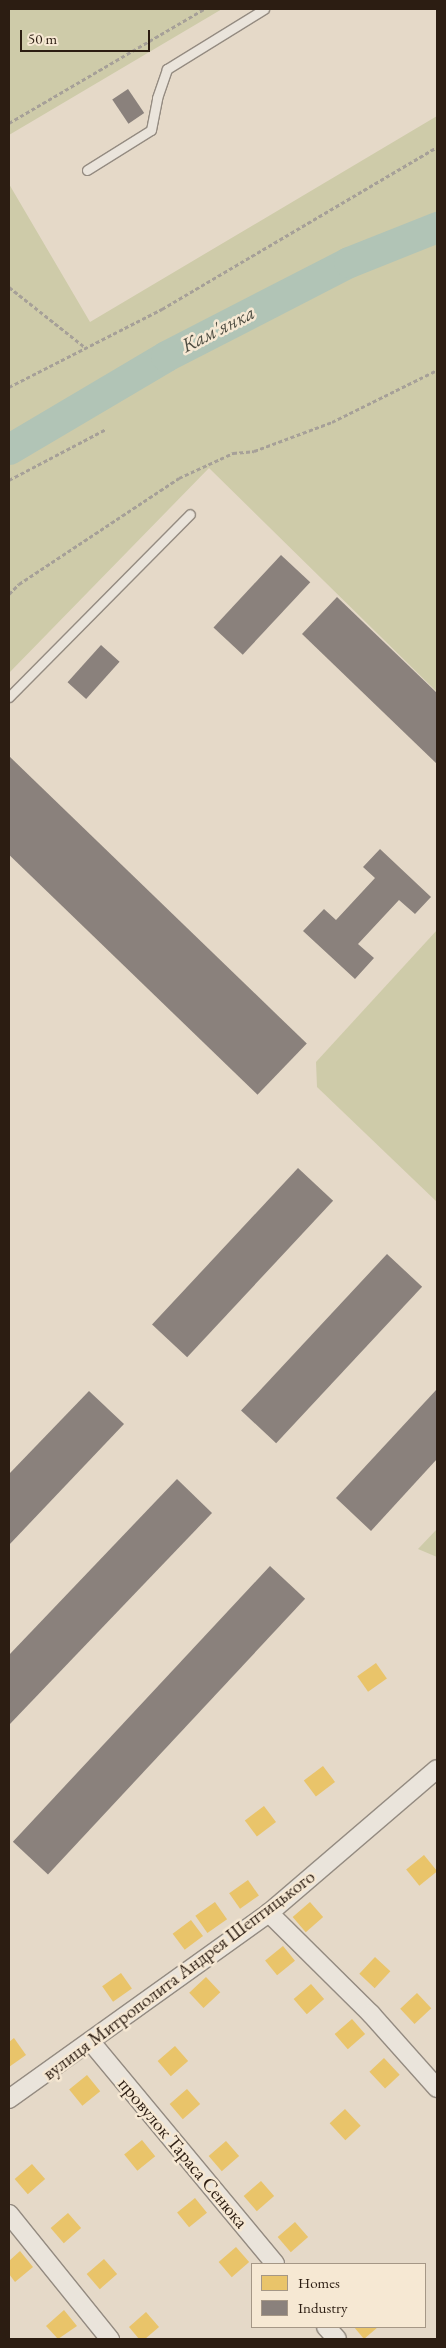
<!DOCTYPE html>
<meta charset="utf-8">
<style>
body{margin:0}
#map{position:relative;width:446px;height:2348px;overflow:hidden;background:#e5d9c8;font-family:"EB Garamond",serif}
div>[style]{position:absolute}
.green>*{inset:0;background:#cecba9}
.homes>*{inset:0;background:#e9c46a;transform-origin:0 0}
.industry>*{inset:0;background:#8a817c;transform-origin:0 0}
.river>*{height:31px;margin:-15.5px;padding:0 15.5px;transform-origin:15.5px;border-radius:15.5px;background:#b1c4b6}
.path>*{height:3px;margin-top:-1.5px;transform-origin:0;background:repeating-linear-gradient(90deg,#a6a098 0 4px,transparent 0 6.5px)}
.roads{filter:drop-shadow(1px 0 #948b81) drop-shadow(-1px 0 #948b81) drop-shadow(0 1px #948b81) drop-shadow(0 -1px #948b81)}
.service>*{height:9px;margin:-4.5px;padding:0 4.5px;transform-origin:4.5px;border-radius:4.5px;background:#eae4db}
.minor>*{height:18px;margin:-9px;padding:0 9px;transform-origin:9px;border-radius:9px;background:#eae4db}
span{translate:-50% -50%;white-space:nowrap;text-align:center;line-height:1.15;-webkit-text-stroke:5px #f6e8d3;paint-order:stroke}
.street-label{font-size:19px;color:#2c1d12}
.water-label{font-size:20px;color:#4d4c41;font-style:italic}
.frame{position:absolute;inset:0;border:10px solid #2c1d12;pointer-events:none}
.legend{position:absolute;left:251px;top:2263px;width:175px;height:65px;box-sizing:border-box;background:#f6e8d3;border:1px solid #a59786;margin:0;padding:6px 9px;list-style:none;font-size:15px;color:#2c1d12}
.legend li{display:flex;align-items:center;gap:10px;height:25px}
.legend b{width:25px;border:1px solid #a59786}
.scale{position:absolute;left:20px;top:30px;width:130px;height:22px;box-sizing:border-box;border:2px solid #2c1d12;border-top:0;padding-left:6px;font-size:15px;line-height:18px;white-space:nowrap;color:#2c1d12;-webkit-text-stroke:4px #f6e8d3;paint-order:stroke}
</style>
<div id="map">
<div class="green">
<i style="clip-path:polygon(9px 9px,222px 9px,9px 135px)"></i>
<i style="clip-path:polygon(437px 116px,437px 692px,209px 468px,9px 673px,9px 184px,90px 322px)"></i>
<i style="clip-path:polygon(437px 930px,437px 1202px,317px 1087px,316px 1062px)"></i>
<i style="clip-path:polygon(437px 1529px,437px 1557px,418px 1549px)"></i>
</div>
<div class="homes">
<i style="left:376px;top:1663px;width:19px;height:23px;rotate:55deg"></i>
<i style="left:323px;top:1766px;width:20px;height:24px;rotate:53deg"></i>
<i style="left:264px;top:1806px;width:20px;height:24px;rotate:53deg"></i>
<i style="left:424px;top:1855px;width:21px;height:23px;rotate:51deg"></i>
<i style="left:248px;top:1880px;width:19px;height:23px;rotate:55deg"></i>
<i style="left:215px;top:1902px;width:21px;height:24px;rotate:55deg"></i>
<i style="left:310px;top:1902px;width:20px;height:23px;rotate:49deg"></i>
<i style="left:191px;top:1920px;width:20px;height:23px;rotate:53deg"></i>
<i style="left:283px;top:1946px;width:19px;height:23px;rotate:51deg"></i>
<i style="left:375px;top:1957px;width:21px;height:23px;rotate:43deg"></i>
<i style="left:121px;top:1973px;width:19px;height:23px;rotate:55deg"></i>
<i style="left:206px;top:1977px;width:21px;height:23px;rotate:47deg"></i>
<i style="left:311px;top:1984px;width:20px;height:23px;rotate:49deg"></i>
<i style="left:417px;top:1993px;width:21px;height:23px;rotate:47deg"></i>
<i style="left:352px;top:2019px;width:20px;height:23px;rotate:49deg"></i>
<i style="clip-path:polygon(14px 2038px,26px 2055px,9px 2067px,9px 2042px)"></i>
<i style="left:175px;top:2046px;width:20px;height:23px;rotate:49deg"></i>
<i style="left:384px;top:2058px;width:23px;height:20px;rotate:47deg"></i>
<i style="left:87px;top:2075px;width:21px;height:23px;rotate:51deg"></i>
<i style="left:187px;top:2089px;width:20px;height:23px;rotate:49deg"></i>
<i style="left:345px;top:2109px;width:23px;height:21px;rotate:47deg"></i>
<i style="left:142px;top:2140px;width:21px;height:23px;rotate:51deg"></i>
<i style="left:226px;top:2141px;width:20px;height:23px;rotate:49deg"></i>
<i style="left:32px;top:2164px;width:20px;height:23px;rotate:49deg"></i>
<i style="left:261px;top:2181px;width:20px;height:23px;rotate:49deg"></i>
<i style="left:195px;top:2198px;width:19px;height:23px;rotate:51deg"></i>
<i style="left:68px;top:2213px;width:20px;height:23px;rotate:49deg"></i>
<i style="left:295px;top:2222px;width:20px;height:23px;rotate:49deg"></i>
<i style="left:236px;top:2247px;width:20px;height:23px;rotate:49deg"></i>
<i style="clip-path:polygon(20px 2251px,33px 2267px,15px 2282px,9px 2274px,9px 2261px)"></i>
<i style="left:104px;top:2259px;width:20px;height:23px;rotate:49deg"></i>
<i style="clip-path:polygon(64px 2310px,77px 2326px,58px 2339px,46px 2326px)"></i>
<i style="clip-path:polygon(146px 2312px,159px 2327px,145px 2339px,139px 2339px,129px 2327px)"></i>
<i style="clip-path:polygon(354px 2327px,378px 2327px,364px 2339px)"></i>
</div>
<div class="industry">
<i style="left:128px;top:89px;width:29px;height:19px;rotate:56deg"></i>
<i style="left:281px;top:555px;width:40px;height:99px;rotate:43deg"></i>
<i style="clip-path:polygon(337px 597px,437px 693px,437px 764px,302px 634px)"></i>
<i style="left:101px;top:645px;width:25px;height:50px;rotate:42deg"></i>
<i style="left:9px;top:756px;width:414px;height:71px;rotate:44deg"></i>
<i style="clip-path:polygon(380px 849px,431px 897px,415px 914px,399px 900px,358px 944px,374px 958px,355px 979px,303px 931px,324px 909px,336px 920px,375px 878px,363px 867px)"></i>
<i style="left:298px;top:1168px;width:48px;height:214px;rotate:43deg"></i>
<i style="left:387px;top:1254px;width:48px;height:214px;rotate:43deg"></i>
<i style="clip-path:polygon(437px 1389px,437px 1459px,371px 1531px,336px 1498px)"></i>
<i style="clip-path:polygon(89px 1391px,124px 1424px,9px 1545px,9px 1474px)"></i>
<i style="clip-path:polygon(177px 1479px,212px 1513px,9px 1725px,9px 1655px)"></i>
<i style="left:270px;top:1566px;width:48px;height:377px;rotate:43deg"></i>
</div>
<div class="river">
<i style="left:9px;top:449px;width:182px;rotate:-30.6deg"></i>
<i style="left:166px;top:356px;width:206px;rotate:-27.2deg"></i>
<i style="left:349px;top:262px;width:95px;rotate:-21.7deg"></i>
</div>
<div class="path">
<i style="left:9px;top:123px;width:226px;rotate:-30.3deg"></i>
<i style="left:9px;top:287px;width:98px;rotate:38.4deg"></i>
<i style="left:9px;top:387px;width:172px;rotate:-27deg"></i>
<i style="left:162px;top:309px;width:319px;rotate:-30.5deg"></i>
<i style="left:9px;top:480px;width:110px;rotate:-27.7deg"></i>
<i style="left:9px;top:594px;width:14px;rotate:-45deg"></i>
<i style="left:19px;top:584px;width:192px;rotate:-33.5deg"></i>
<i style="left:179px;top:478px;width:60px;rotate:-24.8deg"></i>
<i style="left:233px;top:453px;width:21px;rotate:-5deg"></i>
<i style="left:254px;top:451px;width:83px;rotate:-20.4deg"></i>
<i style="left:332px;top:422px;width:117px;rotate:-26.3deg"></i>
</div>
<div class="roads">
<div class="service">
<i style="left:87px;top:170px;width:75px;rotate:-32deg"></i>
<i style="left:151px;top:130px;width:33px;rotate:-79deg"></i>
<i style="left:157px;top:98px;width:31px;rotate:-71deg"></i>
<i style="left:167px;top:69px;width:114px;rotate:-31.7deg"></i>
<i style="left:9px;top:697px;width:257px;rotate:-45.3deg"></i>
</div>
<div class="minor">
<i style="left:269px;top:1913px;width:144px;rotate:44.7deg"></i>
<i style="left:371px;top:2014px;width:99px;rotate:48.3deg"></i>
<i style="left:91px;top:2042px;width:288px;rotate:50.3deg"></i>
<i style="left:9px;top:2099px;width:320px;rotate:-35.6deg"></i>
<i style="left:269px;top:1913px;width:221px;rotate:-40.6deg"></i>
<i style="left:9px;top:2214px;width:161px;rotate:51.1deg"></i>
<i style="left:326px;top:2327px;width:16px;rotate:47deg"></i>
</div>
</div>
<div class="street-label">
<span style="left:179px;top:1975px;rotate:-37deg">вулиця Митрополита Андрея Шептицького</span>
<span style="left:183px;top:2153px;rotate:50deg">провулок Тараса Сенюка</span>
</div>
<div class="water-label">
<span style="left:218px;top:329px;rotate:-27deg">Кам'янка</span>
</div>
<div class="frame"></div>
<ul class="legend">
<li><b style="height:14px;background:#e9c46a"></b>Homes</li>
<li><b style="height:14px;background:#8a817c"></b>Industry</li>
</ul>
<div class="scale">50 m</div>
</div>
